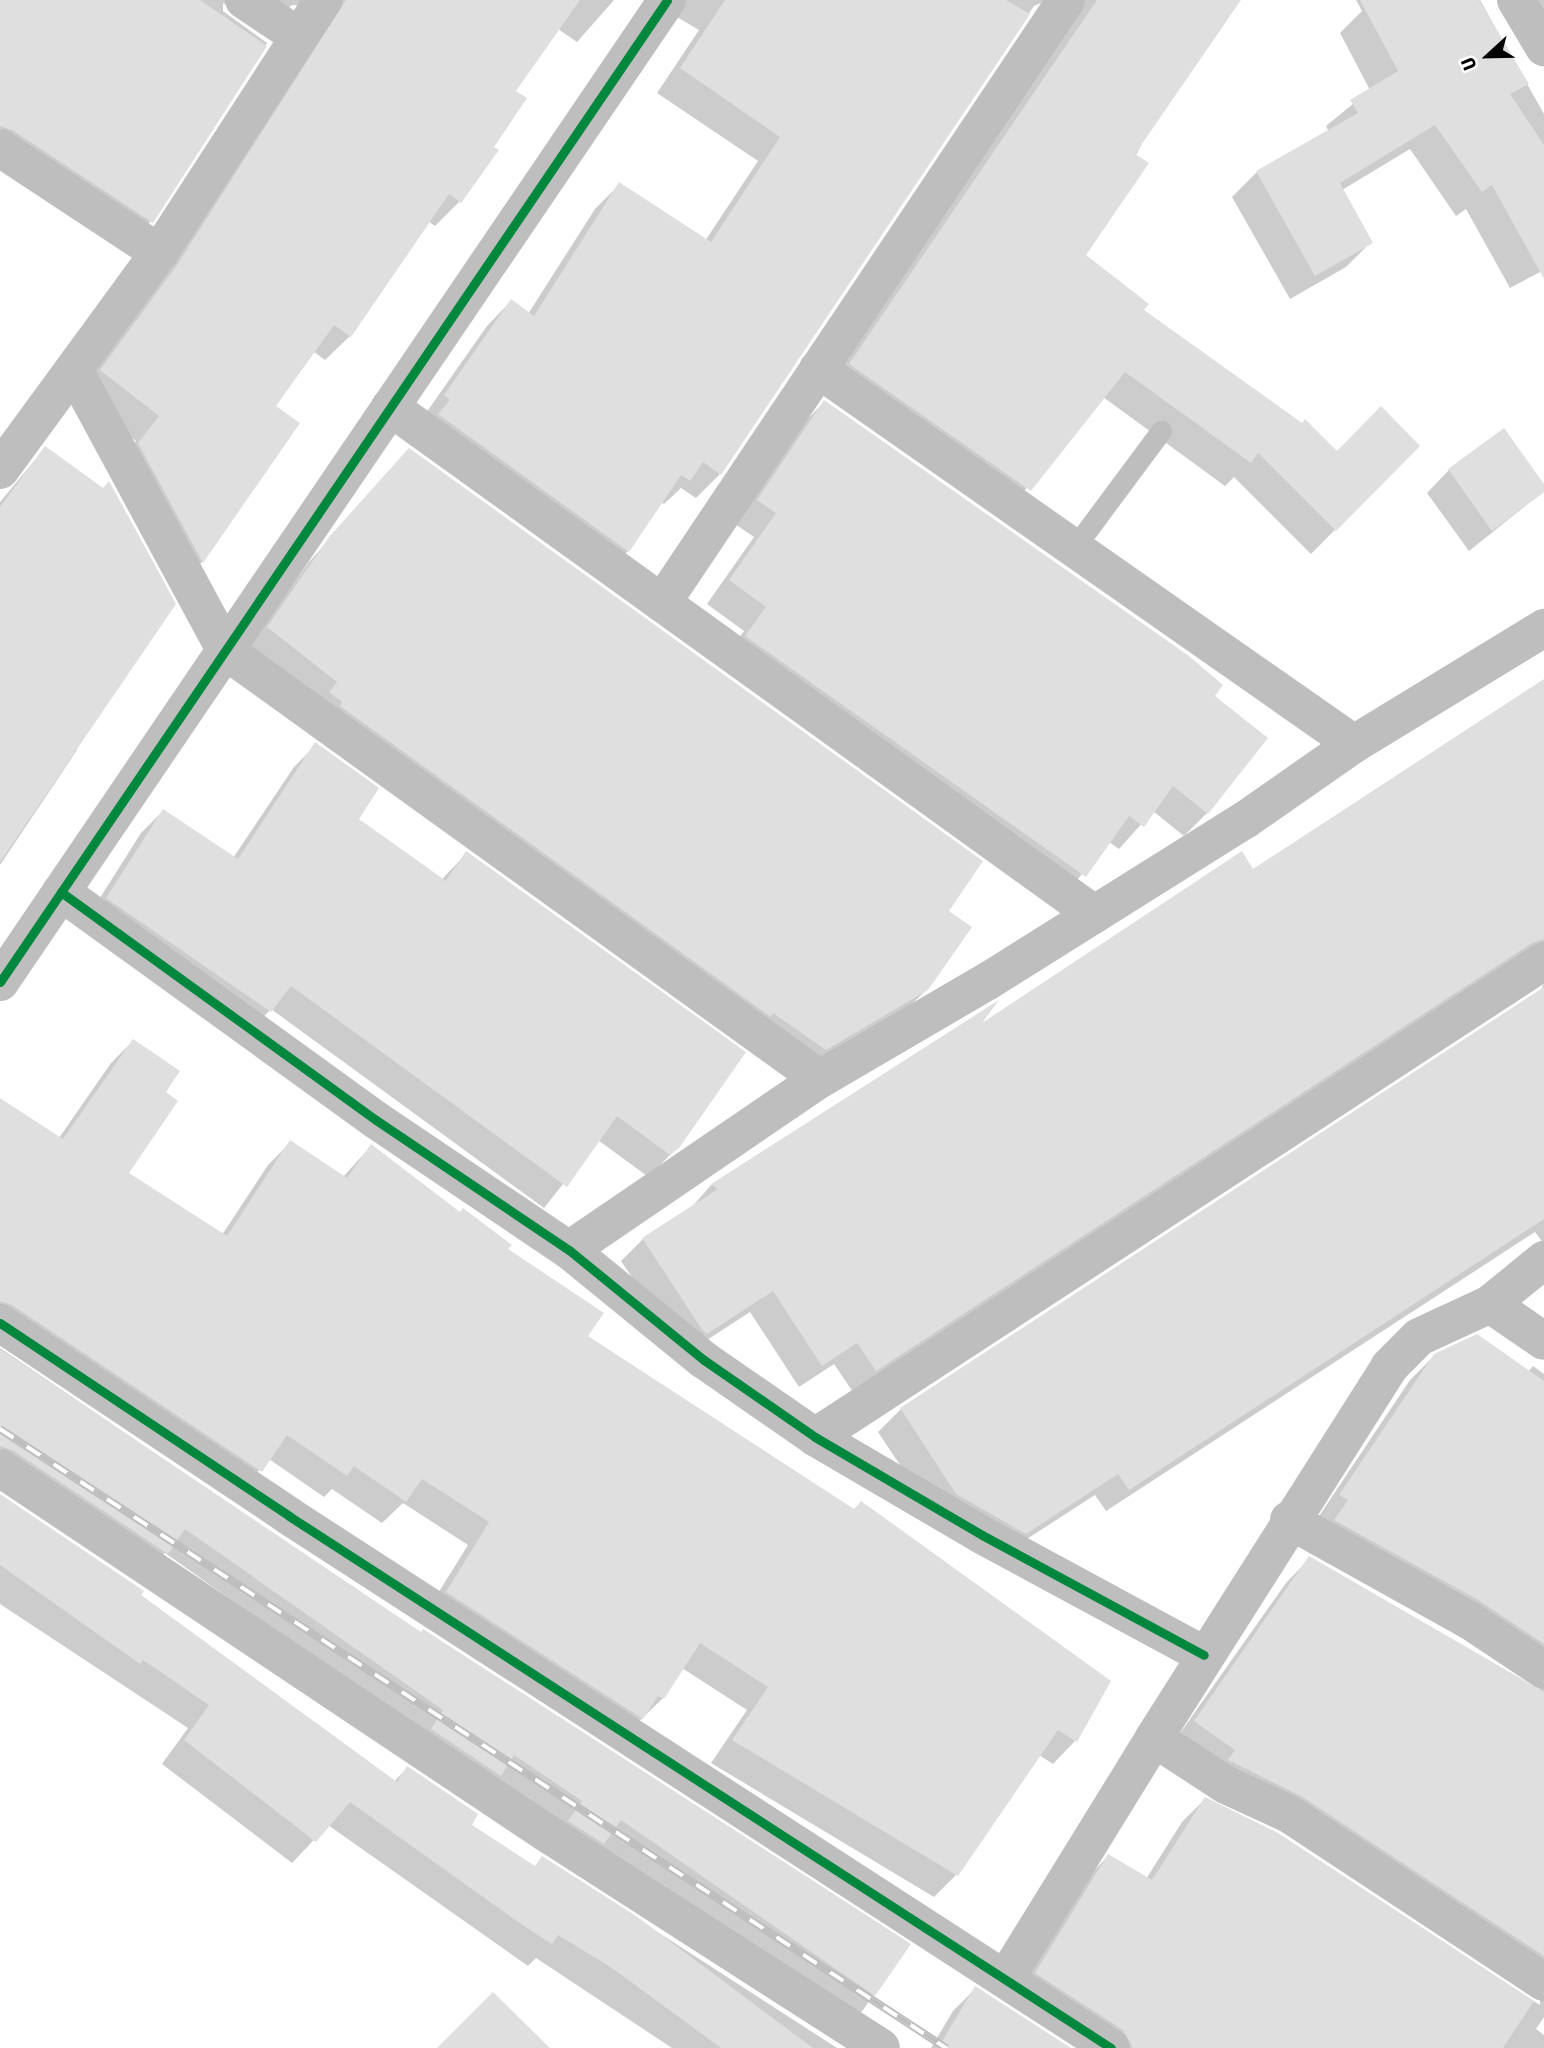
<!DOCTYPE html>
<style>
body{margin:0}
#map{position:relative;width:1544px;height:2048px;overflow:hidden;background:#fff;font-family:"Asap Condensed",sans-serif}
div>[style]{position:absolute}
.shadow>*{inset:0;background:#0003}
.building>*{inset:0;background:#dfdfdf}
.lane>*{height:21px;margin:-10.5px;padding:0 10.5px;transform-origin:10.5px;border-radius:10.5px;background:#bebebe}
.street>*{height:38px;margin:-19px;padding:0 19px;transform-origin:19px;border-radius:19px;background:#bebebe}
.rail>*{height:8px;margin-top:-4px;transform-origin:0;background:repeating-linear-gradient(90deg,#fff 0 16px,#bebebe 0 32px);box-sizing:border-box;border-block:2px solid #bebebe}
.cycleway>*{height:9px;margin:-4.5px;padding:0 4.5px;transform-origin:4.5px;border-radius:4.5px;background:#00873e}
span{translate:-50% -50%;white-space:nowrap;text-align:center;line-height:1.15;-webkit-text-stroke:5px #fff;paint-order:stroke}
.north{position:absolute;left:1453px;top:21px;width:70px;height:70px;-webkit-text-stroke:5px #fff;paint-order:stroke;rotate:248deg;font-size:19px;font-weight:700;line-height:28px;text-align:center;color:#000}
.north::after{content:'';display:block;margin:auto;width:24px;height:32px;background:#000;clip-path:polygon(50% 0,100% 100%,50% 72%,0 100%)}
</style>
<div id="map">
<div class="shadow">
<i style="clip-path:polygon(0 0,614px 0,577px 42px,558px 29px,514px 92px,459px 202px,435px 226px,428px 221px,350px 336px,325px 360px,313px 351px,274px 406px,298px 423px,202px 562px,178px 586px,115px 468px,136px 441px,78px 395px,311px 6px,292px 5px,267px 29px,223px 3px,223px 11px,267px 43px,151px 221px,127px 246px,0 162px)"></i>
<i style="clip-path:polygon(648px 0,1218px 0,1083px 255px,1142px 310px,1336px 453px,1418px 446px,1311px 554px,1234px 477px,1225px 486px,1103px 397px,1005px 514px,826px 389px,1043px 2px,1034px 6px,720px 474px,696px 498px,681px 488px,664px 504px,661px 502px,628px 551px,604px 575px,421px 420px,487px 326px,511px 301px,528px 314px,595px 209px,619px 185px,705px 241px,758px 161px,657px 93px,699px 30px)"></i>
<i style="clip-path:polygon(1356px 0,1480px 0,1544px 114px,1544px 270px,1510px 288px,1466px 209px,1456px 216px,1410px 149px,1342px 190px,1371px 242px,1346px 267px,1290px 299px,1232px 197px,1257px 172px,1329px 132px,1326px 126px,1370px 90px,1340px 33px,1362px 11px)"></i>
<i style="clip-path:polygon(1531px 0,1544px 0,1544px 31px)"></i>
<i style="clip-path:polygon(824px 402px,1212px 696px,1207px 813px,1184px 836px,1153px 811px,1119px 849px,1109px 842px,1061px 899px,723px 660px,744px 631px,707px 604px,754px 537px,735px 524px,801px 426px)"></i>
<i style="clip-path:polygon(45px 448px,77px 750px,0 865px,0 502px)"></i>
<i style="clip-path:polygon(409px 450px,947px 912px,927px 989px,904px 1012px,803px 1071px,246px 650px,309px 562px)"></i>
<i style="clip-path:polygon(1449px 470px,1544px 487px,1544px 491px,1469px 551px,1427px 493px)"></i>
<i style="clip-path:polygon(1544px 686px,1544px 982px,853px 1392px,834px 1364px,799px 1387px,750px 1312px,684px 1355px,621px 1261px,643px 1239px,691px 1208px,711px 1185px,992px 1006px,976px 1029px,1253px 871px)"></i>
<i style="clip-path:polygon(316px 745px,357px 819px,441px 880px,467px 853px,678px 1147px,655px 1170px,647px 1176px,598px 1140px,544px 1208px,271px 1009px,248px 1033px,86px 920px,141px 833px,163px 811px,233px 858px,294px 767px)"></i>
<i style="clip-path:polygon(1544px 983px,1544px 1244px,1535px 1232px,1106px 1511px,1095px 1495px,1002px 1555px,934px 1516px,878px 1432px,901px 1409px,1540px 992px)"></i>
<i style="clip-path:polygon(133px 1041px,163px 1093px,127px 1174px,222px 1235px,268px 1165px,291px 1142px,343px 1177px,371px 1146px,506px 1250px,586px 1337px,1109px 1682px,1075px 1741px,1053px 1764px,1039px 1755px,956px 1875px,934px 1897px,711px 1763px,747px 1710px,682px 1668px,663px 1698px,620px 1740px,425px 1614px,468px 1545px,403px 1503px,382px 1523px,332px 1489px,324px 1497px,269px 1459px,239px 1493px,0 1334px,0 1100px,59px 1138px,111px 1063px)"></i>
<i style="clip-path:polygon(0 1348px,421px 1634px,908px 1945px,863px 2010px,841px 2033px,165px 1553px,148px 1570px,0 1460px)"></i>
<i style="clip-path:polygon(1435px 1355px,1528px 1372px,1533px 1366px,1544px 1374px,1544px 2017px,1536px 2029px,1544px 2035px,1544px 2048px,1094px 2048px,1014px 1996px,1086px 1879px,1108px 1856px,1146px 1879px,1182px 1822px,1205px 1799px,1540px 2005px,1540px 1997px,1171px 1746px,1286px 1583px,1310px 1558px,1541px 1693px,1532px 1676px,1317px 1519px,1410px 1380px)"></i>
<i style="clip-path:polygon(0 1514px,394px 1782px,407px 1768px,469px 1825px,534px 1867px,543px 1858px,837px 2048px,672px 2048px,536px 1958px,528px 1966px,328px 1825px,292px 1863px,162px 1764px,188px 1728px,0 1604px)"></i>
<i style="clip-path:polygon(976px 1988px,1068px 2048px,931px 2048px,953px 2011px)"></i>
</div>
<div class="building">
<i style="clip-path:polygon(0 0,200px 0,267px 46px,153px 223px,12px 130px,0 126px)"></i>
<i style="clip-path:polygon(346px 0,580px 0,516px 91px,527px 98px,494px 147px,499px 150px,461px 203px,449px 194px,351px 337px,334px 325px,276px 406px,300px 423px,203px 563px,138px 443px,159px 416px,100px 370px,177px 265px)"></i>
<i style="clip-path:polygon(725px 0,1006px 0,1030px 14px,721px 475px,703px 462px,690px 481px,681px 475px,629px 552px,438px 414px,450px 400px,444px 395px,511px 299px,534px 316px,619px 182px,711px 242px,780px 137px,680px 68px)"></i>
<i style="clip-path:polygon(1097px 0,1241px 0,1135px 154px,1149px 163px,1086px 255px,1149px 304px,1144px 310px,1302px 423px,1305px 419px,1337px 451px,1381px 406px,1420px 446px,1336px 531px,1258px 453px,1251px 463px,1125px 372px,1031px 491px,849px 364px)"></i>
<i style="clip-path:polygon(1360px 0,1479px 0,1529px 84px,1510px 94px,1544px 145px,1544px 279px,1492px 185px,1482px 192px,1435px 125px,1340px 183px,1373px 243px,1315px 276px,1256px 171px,1358px 113px,1350px 100px,1398px 71px)"></i>
<i style="clip-path:polygon(824px 400px,1189px 656px,1223px 685px,1215px 696px,1268px 738px,1208px 814px,1173px 786px,1144px 827px,1129px 816px,1086px 877px,745px 636px,766px 607px,729px 580px,776px 513px,757px 500px)"></i>
<i style="clip-path:polygon(1504px 428px,1544px 484px,1544px 492px,1492px 531px,1448px 469px)"></i>
<i style="clip-path:polygon(45px 446px,103px 488px,109px 481px,176px 604px,0 862px,0 507px)"></i>
<i style="clip-path:polygon(409px 448px,983px 861px,949px 911px,972px 927px,928px 990px,826px 1050px,773px 1013px,771px 1017px,340px 706px,342px 702px,329px 692px,337px 682px,267px 627px,329px 537px)"></i>
<i style="clip-path:polygon(1544px 679px,1544px 939px,1532px 943px,876px 1371px,857px 1343px,822px 1366px,773px 1291px,707px 1334px,703px 1331px,642px 1238px,718px 1189px,711px 1184px,999px 1000px,982px 1023px,1242px 851px,1253px 869px)"></i>
<i style="clip-path:polygon(315px 742px,379px 788px,359px 819px,446px 881px,466px 851px,746px 1052px,679px 1148px,670px 1155px,617px 1116px,567px 1187px,291px 986px,271px 1012px,106px 898px,163px 809px,238px 859px)"></i>
<i style="clip-path:polygon(1544px 987px,1544px 1219px,1129px 1490px,1118px 1474px,1026px 1534px,956px 1494px,900px 1408px)"></i>
<i style="clip-path:polygon(133px 1039px,180px 1071px,166px 1092px,178px 1101px,129px 1173px,227px 1236px,290px 1140px,347px 1178px,371px 1144px,460px 1212px,463px 1208px,512px 1245px,508px 1249px,604px 1313px,588px 1336px,854px 1509px,861px 1501px,1111px 1681px,1077px 1742px,1058px 1730px,958px 1876px,732px 1740px,768px 1687px,700px 1643px,664px 1699px,658px 1696px,643px 1719px,446px 1592px,489px 1522px,422px 1479px,406px 1502px,354px 1466px,347px 1476px,287px 1435px,262px 1472px,12px 1305px,0 1301px,0 1098px,63px 1139px)"></i>
<i style="clip-path:polygon(1477px 1334px,1544px 1381px,1544px 1644px,1480px 1601px,1334px 1520px,1348px 1500px,1339px 1495px,1434px 1354px)"></i>
<i style="clip-path:polygon(0 1349px,421px 1632px,423px 1629px,911px 1944px,875px 1996px,621px 1820px,604px 1844px,568px 1821px,582px 1801px,514px 1755px,501px 1776px,431px 1729px,443px 1710px,185px 1529px,168px 1554px,12px 1450px,0 1446px)"></i>
<i style="clip-path:polygon(0 1494px,144px 1591px,141px 1595px,397px 1782px,407px 1766px,478px 1814px,472px 1825px,535px 1866px,542px 1856px,636px 1916px,813px 2048px,721px 2048px,612px 1968px,558px 1935px,552px 1944px,521px 1924px,350px 1802px,316px 1842px,184px 1740px,209px 1705px,143px 1660px,140px 1664px,0 1565px)"></i>
<i style="clip-path:polygon(1309px 1556px,1544px 1692px,1544px 1956px,1301px 1796px,1228px 1760px,1235px 1750px,1194px 1721px)"></i>
<i style="clip-path:polygon(1205px 1797px,1278px 1833px,1534px 2001px,1503px 2048px,1133px 2048px,1123px 2030px,1035px 1973px,1108px 1854px,1152px 1880px)"></i>
<i style="clip-path:polygon(975px 1986px,1071px 2048px,938px 2048px)"></i>
<i style="clip-path:polygon(493px 1992px,550px 2048px,437px 2048px)"></i>
</div>
<div class="lane">
<i style="left:1074px;top:548px;width:146px;rotate:-53.4deg"></i>
</div>
<div class="street">
<i style="left:244px;top:0;width:65px;rotate:33.7deg"></i>
<i style="left:1516px;top:0;width:55px;rotate:59.2deg"></i>
<i style="left:0;top:148px;width:191px;rotate:33.4deg"></i>
<i style="left:818px;top:369px;width:654px;rotate:34.98deg"></i>
<i style="left:74px;top:370px;width:319px;rotate:61.6deg"></i>
<i style="left:226px;top:651px;width:732px;rotate:35.77deg"></i>
<i style="left:390px;top:407px;width:868px;rotate:35.76deg"></i>
<i style="left:0;top:470px;width:269px;rotate:-53.8deg"></i>
<i style="left:159px;top:253px;width:302px;rotate:-57deg"></i>
<i style="left:662px;top:603px;width:726px;rotate:-56.18deg"></i>
<i style="left:61px;top:892px;width:389px;rotate:35.9deg"></i>
<i style="left:376px;top:1120px;width:233px;rotate:34deg"></i>
<i style="left:569px;top:1250px;width:174px;rotate:39.2deg"></i>
<i style="left:704px;top:1360px;width:135px;rotate:34.7deg"></i>
<i style="left:815px;top:1437px;width:194px;rotate:30.4deg"></i>
<i style="left:982px;top:1535px;width:252px;rotate:28.4deg"></i>
<i style="left:0;top:982px;width:1187px;rotate:-55.81deg"></i>
<i style="left:569px;top:1250px;width:304px;rotate:-34.3deg"></i>
<i style="left:820px;top:1079px;width:194px;rotate:-30.3deg"></i>
<i style="left:988px;top:981px;width:303px;rotate:-32.1deg"></i>
<i style="left:1245px;top:820px;width:133px;rotate:-34.9deg"></i>
<i style="left:1354px;top:744px;width:223px;rotate:-31.4deg"></i>
<i style="left:1490px;top:1304px;width:70px;rotate:-39.2deg"></i>
<i style="left:0;top:1323px;width:348px;rotate:33.7deg"></i>
<i style="left:289px;top:1516px;width:979px;rotate:32.91deg"></i>
<i style="left:815px;top:1437px;width:871px;rotate:-33.14deg"></i>
<i style="left:0;top:1468px;width:655px;rotate:33.74deg"></i>
<i style="left:545px;top:1832px;width:399px;rotate:32.7deg"></i>
<i style="left:1289px;top:1520px;width:206px;rotate:29.1deg"></i>
<i style="left:1469px;top:1620px;width:90px;rotate:33.7deg"></i>
<i style="left:1154px;top:1738px;width:439px;rotate:-57.6deg"></i>
<i style="left:1389px;top:1367px;width:42px;rotate:-45deg"></i>
<i style="left:1419px;top:1337px;width:78px;rotate:-24.9deg"></i>
<i style="left:1490px;top:1304px;width:65px;rotate:34.4deg"></i>
<i style="left:1006px;top:1978px;width:282px;rotate:-58.3deg"></i>
<i style="left:1154px;top:1738px;width:86px;rotate:33.1deg"></i>
<i style="left:1226px;top:1785px;width:69px;rotate:24.7deg"></i>
<i style="left:1289px;top:1814px;width:305px;rotate:33.4deg"></i>
</div>
<div class="rail">
<i style="left:0;top:1429px;width:1131px;rotate:33.2deg"></i>
</div>
<div class="cycleway">
<i style="left:61px;top:892px;width:389px;rotate:35.9deg"></i>
<i style="left:376px;top:1120px;width:233px;rotate:34deg"></i>
<i style="left:569px;top:1250px;width:174px;rotate:39.2deg"></i>
<i style="left:704px;top:1360px;width:135px;rotate:34.7deg"></i>
<i style="left:815px;top:1437px;width:194px;rotate:30.4deg"></i>
<i style="left:982px;top:1535px;width:252px;rotate:28.4deg"></i>
<i style="left:0;top:982px;width:1187px;rotate:-55.81deg"></i>
<i style="left:0;top:1323px;width:348px;rotate:33.7deg"></i>
<i style="left:289px;top:1516px;width:979px;rotate:32.91deg"></i>
</div>
<div class="north">U</div>
</div>
